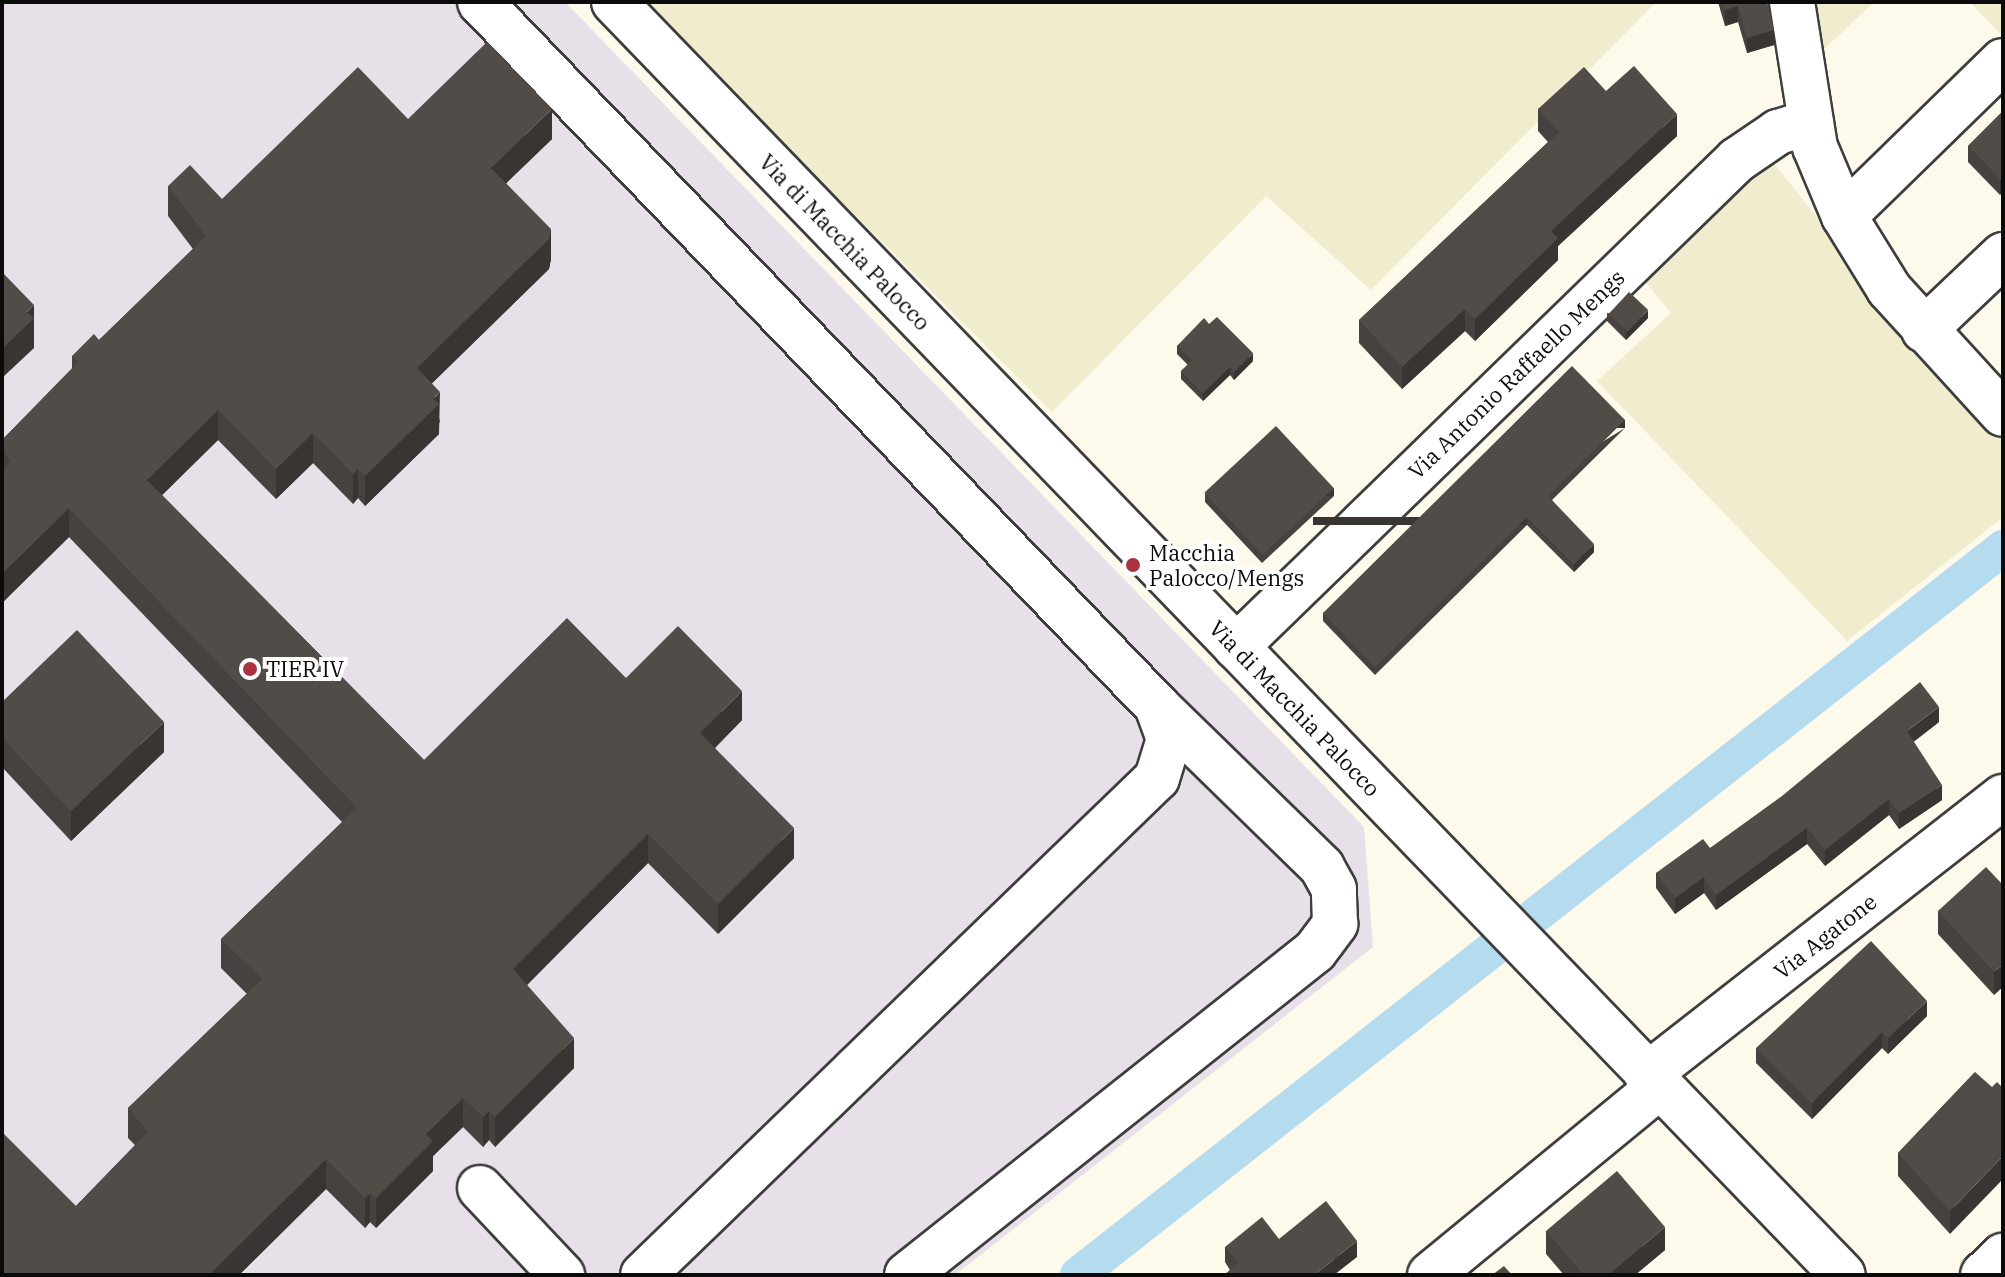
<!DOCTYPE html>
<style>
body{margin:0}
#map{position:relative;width:2005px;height:1277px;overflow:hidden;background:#fdf9eb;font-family:"IBM Plex Serif",serif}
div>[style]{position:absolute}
.industrial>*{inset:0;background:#e8e0e9}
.farmland>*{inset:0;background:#f0ecce}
.canal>*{height:36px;margin:-18px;padding:0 18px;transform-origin:18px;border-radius:18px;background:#b5dbee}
.roads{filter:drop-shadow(2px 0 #3e3e3e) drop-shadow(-2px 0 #3e3e3e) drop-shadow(0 2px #3e3e3e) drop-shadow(0 -2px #3e3e3e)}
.minor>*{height:44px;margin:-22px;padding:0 22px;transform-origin:22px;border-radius:22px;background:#fff}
.wall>*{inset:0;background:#47413f}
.shaded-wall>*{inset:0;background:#393533;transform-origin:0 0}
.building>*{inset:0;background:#524c49;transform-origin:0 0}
.dots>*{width:22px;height:22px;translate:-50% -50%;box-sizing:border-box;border:4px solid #fff;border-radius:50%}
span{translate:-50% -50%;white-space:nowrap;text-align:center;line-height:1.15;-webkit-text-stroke:8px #fff;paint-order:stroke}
.street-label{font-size:22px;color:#0b0b0b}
.poi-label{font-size:22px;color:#0b0b0b}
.left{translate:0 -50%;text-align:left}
.frame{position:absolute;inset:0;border:4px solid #0b0b0b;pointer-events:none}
</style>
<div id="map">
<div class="industrial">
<i style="clip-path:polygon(2px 2px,565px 2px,1364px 827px,1373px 947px,955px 1275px,2px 1275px)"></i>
</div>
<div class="farmland">
<i style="clip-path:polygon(642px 2px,1656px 2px,1371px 290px,1266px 196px,1052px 412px)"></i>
<i style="clip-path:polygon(1807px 2px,1874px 2px,1819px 54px)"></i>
<i style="clip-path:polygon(1970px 2px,2003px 2px,2003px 37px)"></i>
<i style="clip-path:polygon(1772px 161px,1882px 299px,2003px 432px,2003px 517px,1847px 641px,1597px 381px,1671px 313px,1643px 279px)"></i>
</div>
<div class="canal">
<i style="left:1078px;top:1275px;width:1177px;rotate:-38.17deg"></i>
</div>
<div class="roads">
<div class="minor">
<i style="left:480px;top:2px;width:977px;rotate:46.12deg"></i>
<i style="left:1157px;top:706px;width:35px;rotate:70deg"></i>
<i style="left:1169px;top:739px;width:41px;rotate:107.1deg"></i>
<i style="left:1157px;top:778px;width:715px;rotate:135.96deg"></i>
<i style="left:614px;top:2px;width:1769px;rotate:46.01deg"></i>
<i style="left:1792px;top:2px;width:147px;rotate:81deg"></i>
<i style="left:1815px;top:147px;width:75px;rotate:67.2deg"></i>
<i style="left:1844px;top:216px;width:86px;rotate:58.3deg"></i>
<i style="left:1889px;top:289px;width:169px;rotate:47.6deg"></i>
<i style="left:1844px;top:216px;width:222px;rotate:-44.3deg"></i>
<i style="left:1924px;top:330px;width:109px;rotate:-43.5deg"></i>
<i style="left:1236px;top:647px;width:699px;rotate:-44.19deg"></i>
<i style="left:1737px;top:160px;width:50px;rotate:-34.3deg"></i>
<i style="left:1778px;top:132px;width:34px;rotate:-17deg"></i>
<i style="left:1647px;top:1075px;width:452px;rotate:-38deg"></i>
<i style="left:480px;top:1188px;width:120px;rotate:46.7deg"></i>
<i style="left:907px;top:1275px;width:521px;rotate:-38.45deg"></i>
<i style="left:1315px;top:951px;width:34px;rotate:-53deg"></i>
<i style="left:1335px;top:924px;width:35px;rotate:-92deg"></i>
<i style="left:1334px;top:889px;width:25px;rotate:-119deg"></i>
<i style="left:1322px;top:867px;width:231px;rotate:-135.7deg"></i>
<i style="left:1430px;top:1275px;width:295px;rotate:-39.4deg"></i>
<i style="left:1983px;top:1275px;width:28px;rotate:-44deg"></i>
</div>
</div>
<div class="wall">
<i style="clip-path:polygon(1718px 2px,1767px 2px,1774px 45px,1747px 53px,1738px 22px,1725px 26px)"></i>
<i style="clip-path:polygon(1606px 91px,1677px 136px,1558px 246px,1558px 260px,1475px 341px,1465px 331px,1402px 389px,1359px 343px,1359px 320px,1548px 142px,1538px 131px,1538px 109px)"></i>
<i style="clip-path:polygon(2003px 111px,2000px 195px,1968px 162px,1968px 146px)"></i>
<i style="clip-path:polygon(408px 119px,552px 139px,506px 183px,551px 259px,549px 269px,432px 383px,440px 422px,439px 423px,439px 434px,365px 506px,358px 498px,353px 504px,313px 463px,276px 499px,218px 440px,162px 495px,424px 760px,626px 678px,742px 720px,715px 748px,794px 858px,718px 934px,648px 863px,527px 985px,574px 1068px,495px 1147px,489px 1140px,483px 1147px,463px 1127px,433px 1156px,433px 1171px,376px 1228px,370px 1222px,365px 1228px,326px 1189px,239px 1275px,2px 1275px,76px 1206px,135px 1145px,128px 1138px,128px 1108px,247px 994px,221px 968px,221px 939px,342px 822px,69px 537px,2px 603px,2px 440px,72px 369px,72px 356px,99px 340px,193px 249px,168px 216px,168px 186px,222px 199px)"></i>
<i style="clip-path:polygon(1607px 313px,1648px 318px,1626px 340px,1607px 321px)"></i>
<i style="clip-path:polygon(1209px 324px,1253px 361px,1234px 380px,1230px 375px,1203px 401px,1181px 379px,1181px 371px,1188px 365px,1177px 354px,1177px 346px)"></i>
<i style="clip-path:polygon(1625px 428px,1552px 500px,1594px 552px,1574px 572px,1527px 525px,1375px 675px,1323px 621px,1323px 613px)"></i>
<i style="clip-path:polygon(1205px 494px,1334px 496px,1262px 563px,1205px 502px)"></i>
<i style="clip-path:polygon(2px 702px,164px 752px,71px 841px,2px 767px)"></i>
<i style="clip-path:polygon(1939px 722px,1913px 742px,1942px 800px,1899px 829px,1889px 815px,1825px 866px,1807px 844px,1716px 910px,1704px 893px,1675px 914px,1656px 888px,1656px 873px,1710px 848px)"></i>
<i style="clip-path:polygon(2003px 885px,1994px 995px,1938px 934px,1938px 911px)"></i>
<i style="clip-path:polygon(1927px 1016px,1888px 1054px,1882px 1048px,1812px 1119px,1756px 1063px,1756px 1048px)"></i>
<i style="clip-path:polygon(1975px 1072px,1950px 1234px,1898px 1176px,1898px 1153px)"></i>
<i style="clip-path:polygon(1546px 1231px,1665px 1250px,1635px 1275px,1564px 1275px,1546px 1254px)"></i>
<i style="clip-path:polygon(1225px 1247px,1357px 1257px,1230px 1270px,1225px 1262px)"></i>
</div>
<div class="shaded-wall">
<i style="clip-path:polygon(1738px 6px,1738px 22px,1725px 26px,1725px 10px)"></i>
<i style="clip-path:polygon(1774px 30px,1774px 45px,1747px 53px,1747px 38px)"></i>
<i style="clip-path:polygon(552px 109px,552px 139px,491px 198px,491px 168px)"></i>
<i style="clip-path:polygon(1677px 114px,1677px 136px,1558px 246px,1558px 260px,1475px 341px,1475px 319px,1551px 231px)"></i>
<i style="clip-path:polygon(2003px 176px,2003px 192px,2000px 195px,2000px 179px)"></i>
<i style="clip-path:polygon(551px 229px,551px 259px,549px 269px,417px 398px,417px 368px)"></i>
<i style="clip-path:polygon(34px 305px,34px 348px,2px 378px,2px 349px,27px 312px)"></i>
<i style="clip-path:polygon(1465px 309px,1465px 331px,1402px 389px,1402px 367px)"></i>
<i style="clip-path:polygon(1648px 310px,1648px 318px,1626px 340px,1626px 332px)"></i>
<i style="clip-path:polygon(1253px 353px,1253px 361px,1234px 380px,1234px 372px)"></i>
<i style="clip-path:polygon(1230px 367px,1230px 375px,1203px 401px,1203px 393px)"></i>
<i style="clip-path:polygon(440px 392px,439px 434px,365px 506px,365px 476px)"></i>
<i style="clip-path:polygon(218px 410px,218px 440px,147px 510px,147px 480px)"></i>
<i style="left:1625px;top:420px;width:8px;height:108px;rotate:90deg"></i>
<i style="clip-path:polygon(313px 433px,313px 463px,276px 499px,276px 469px)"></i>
<i style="clip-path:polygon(358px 469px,358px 498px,353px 504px,353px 474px)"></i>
<i style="left:1334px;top:488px;width:8px;height:98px;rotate:90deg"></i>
<i style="clip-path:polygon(69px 508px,69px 537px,2px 603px,2px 574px)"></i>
<i style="left:1527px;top:517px;width:8px;height:214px;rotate:90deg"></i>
<i style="clip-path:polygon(1594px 544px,1594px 552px,1574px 572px,1574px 564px)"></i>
<i style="clip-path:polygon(742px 691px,742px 720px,700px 763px,700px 733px)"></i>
<i style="clip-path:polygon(1939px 707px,1939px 722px,1907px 747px,1907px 731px)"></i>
<i style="clip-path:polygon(164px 722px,164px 752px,71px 841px,71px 811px)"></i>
<i style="clip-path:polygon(1942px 785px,1942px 800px,1899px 829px,1899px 813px)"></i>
<i style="clip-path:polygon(1889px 799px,1889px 815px,1825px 866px,1825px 850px)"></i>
<i style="clip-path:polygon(794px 828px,794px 858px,718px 934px,718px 904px)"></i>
<i style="clip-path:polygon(1807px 828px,1807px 844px,1716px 910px,1716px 895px)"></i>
<i style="clip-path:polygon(648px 834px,648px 863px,513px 999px,513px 969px)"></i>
<i style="clip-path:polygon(1704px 877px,1704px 893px,1675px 914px,1675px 898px)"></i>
<i style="clip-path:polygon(2003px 964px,2003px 987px,1994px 995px,1994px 972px)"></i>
<i style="clip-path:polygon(1927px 1001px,1927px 1016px,1888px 1054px,1888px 1038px)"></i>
<i style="clip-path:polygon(1882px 1032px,1882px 1048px,1812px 1119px,1812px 1103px)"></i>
<i style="clip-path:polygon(574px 1038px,574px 1068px,495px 1147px,495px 1117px)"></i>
<i style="clip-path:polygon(463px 1098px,463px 1127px,433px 1156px,433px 1171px,376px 1228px,376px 1198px,426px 1134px)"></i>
<i style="clip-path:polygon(489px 1111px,489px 1140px,483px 1147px,483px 1117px)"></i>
<i style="clip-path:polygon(2003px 1156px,2003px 1179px,1950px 1234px,1950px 1211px)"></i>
<i style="clip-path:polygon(326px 1159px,326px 1189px,239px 1275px,209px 1275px)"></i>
<i style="clip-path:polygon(370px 1193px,370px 1222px,365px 1228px,365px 1198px)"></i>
<i style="clip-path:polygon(1665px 1227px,1665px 1250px,1635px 1275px,1608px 1275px)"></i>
<i style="clip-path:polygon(1357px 1241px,1357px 1257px,1334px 1275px,1314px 1275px)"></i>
</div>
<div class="building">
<i style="clip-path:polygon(1722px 2px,1767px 2px,1774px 30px,1747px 38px,1738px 6px,1725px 10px)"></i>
<i style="clip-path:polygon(487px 42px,552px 109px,491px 168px,551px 229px,549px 239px,417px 368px,440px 392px,433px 399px,439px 404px,365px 476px,358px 469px,353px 474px,313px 433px,276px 469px,218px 410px,147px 480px,424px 760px,567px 618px,626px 678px,678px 626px,742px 691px,700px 733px,794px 828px,718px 904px,648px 834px,513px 969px,574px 1038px,495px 1117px,489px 1111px,483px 1117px,463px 1098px,426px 1134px,433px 1141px,376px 1198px,370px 1193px,365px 1198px,326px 1159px,209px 1275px,2px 1275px,2px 1132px,76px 1206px,148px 1132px,128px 1108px,262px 979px,221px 939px,357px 808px,69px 508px,2px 574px,2px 470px,11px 461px,2px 451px,2px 440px,78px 362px,72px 356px,94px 334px,99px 340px,206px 236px,168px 186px,190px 165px,222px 199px,358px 67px,408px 119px)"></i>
<i style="clip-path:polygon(1634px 66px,1677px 114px,1551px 231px,1558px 238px,1475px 319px,1465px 309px,1402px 367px,1359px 320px,1559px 132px,1538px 109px,1584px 67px,1606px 91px)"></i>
<i style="clip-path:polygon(2003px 111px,2003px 176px,2000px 179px,1968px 146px)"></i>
<i style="clip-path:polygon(2px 272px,34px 305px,27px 312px,34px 318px,2px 349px)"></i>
<i style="left:1629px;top:292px;width:26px;height:30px;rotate:43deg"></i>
<i style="clip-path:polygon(1217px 317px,1253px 353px,1234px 372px,1230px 367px,1203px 393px,1181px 371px,1192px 360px,1177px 346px,1204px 318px,1209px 324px)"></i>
<i style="clip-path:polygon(1572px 366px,1625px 420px,1548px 496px,1594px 544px,1574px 564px,1527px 517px,1375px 667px,1323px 613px)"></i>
<i style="left:1276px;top:426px;width:85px;height:98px;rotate:47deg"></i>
<i style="clip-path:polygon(77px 630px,164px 722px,71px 811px,2px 738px,2px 702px)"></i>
<i style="clip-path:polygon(1920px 682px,1939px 707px,1907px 731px,1942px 785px,1899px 813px,1889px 799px,1825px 850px,1807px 828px,1716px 895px,1704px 877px,1675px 898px,1656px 873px,1703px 839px,1710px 848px,1782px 796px)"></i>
<i style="clip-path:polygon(1986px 867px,2003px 885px,2003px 964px,1994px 972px,1938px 911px)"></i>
<i style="clip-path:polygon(1871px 941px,1927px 1001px,1888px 1038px,1882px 1032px,1812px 1103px,1756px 1048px)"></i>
<i style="clip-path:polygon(1975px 1072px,1992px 1087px,1997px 1082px,2003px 1088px,2003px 1156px,1950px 1211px,1898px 1153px)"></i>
<i style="clip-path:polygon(1617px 1171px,1665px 1227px,1608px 1275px,1584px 1275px,1546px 1231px)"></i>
<i style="clip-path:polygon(1326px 1201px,1357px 1241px,1314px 1275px,1224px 1275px,1238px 1263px,1225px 1247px,1262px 1217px,1279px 1239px)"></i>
<i style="clip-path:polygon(1504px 1266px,1512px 1275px,1492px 1275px)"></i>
</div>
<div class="dots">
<i style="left:1133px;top:565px;background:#aa333d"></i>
<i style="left:250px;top:669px;background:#aa333d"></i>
</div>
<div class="street-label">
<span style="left:845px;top:242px;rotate:46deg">Via di Macchia Palocco</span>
<span style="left:1516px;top:374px;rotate:-44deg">Via Antonio Raffaello Mengs</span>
<span style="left:1295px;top:708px;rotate:46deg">Via di Macchia Palocco</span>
<span style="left:1825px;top:936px;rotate:-38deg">Via Agatone</span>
</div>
<div class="poi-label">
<span class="left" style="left:1149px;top:565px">Macchia<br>Palocco/Mengs</span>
<span class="left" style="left:266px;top:669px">TIER IV</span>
</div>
<div class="frame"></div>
</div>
